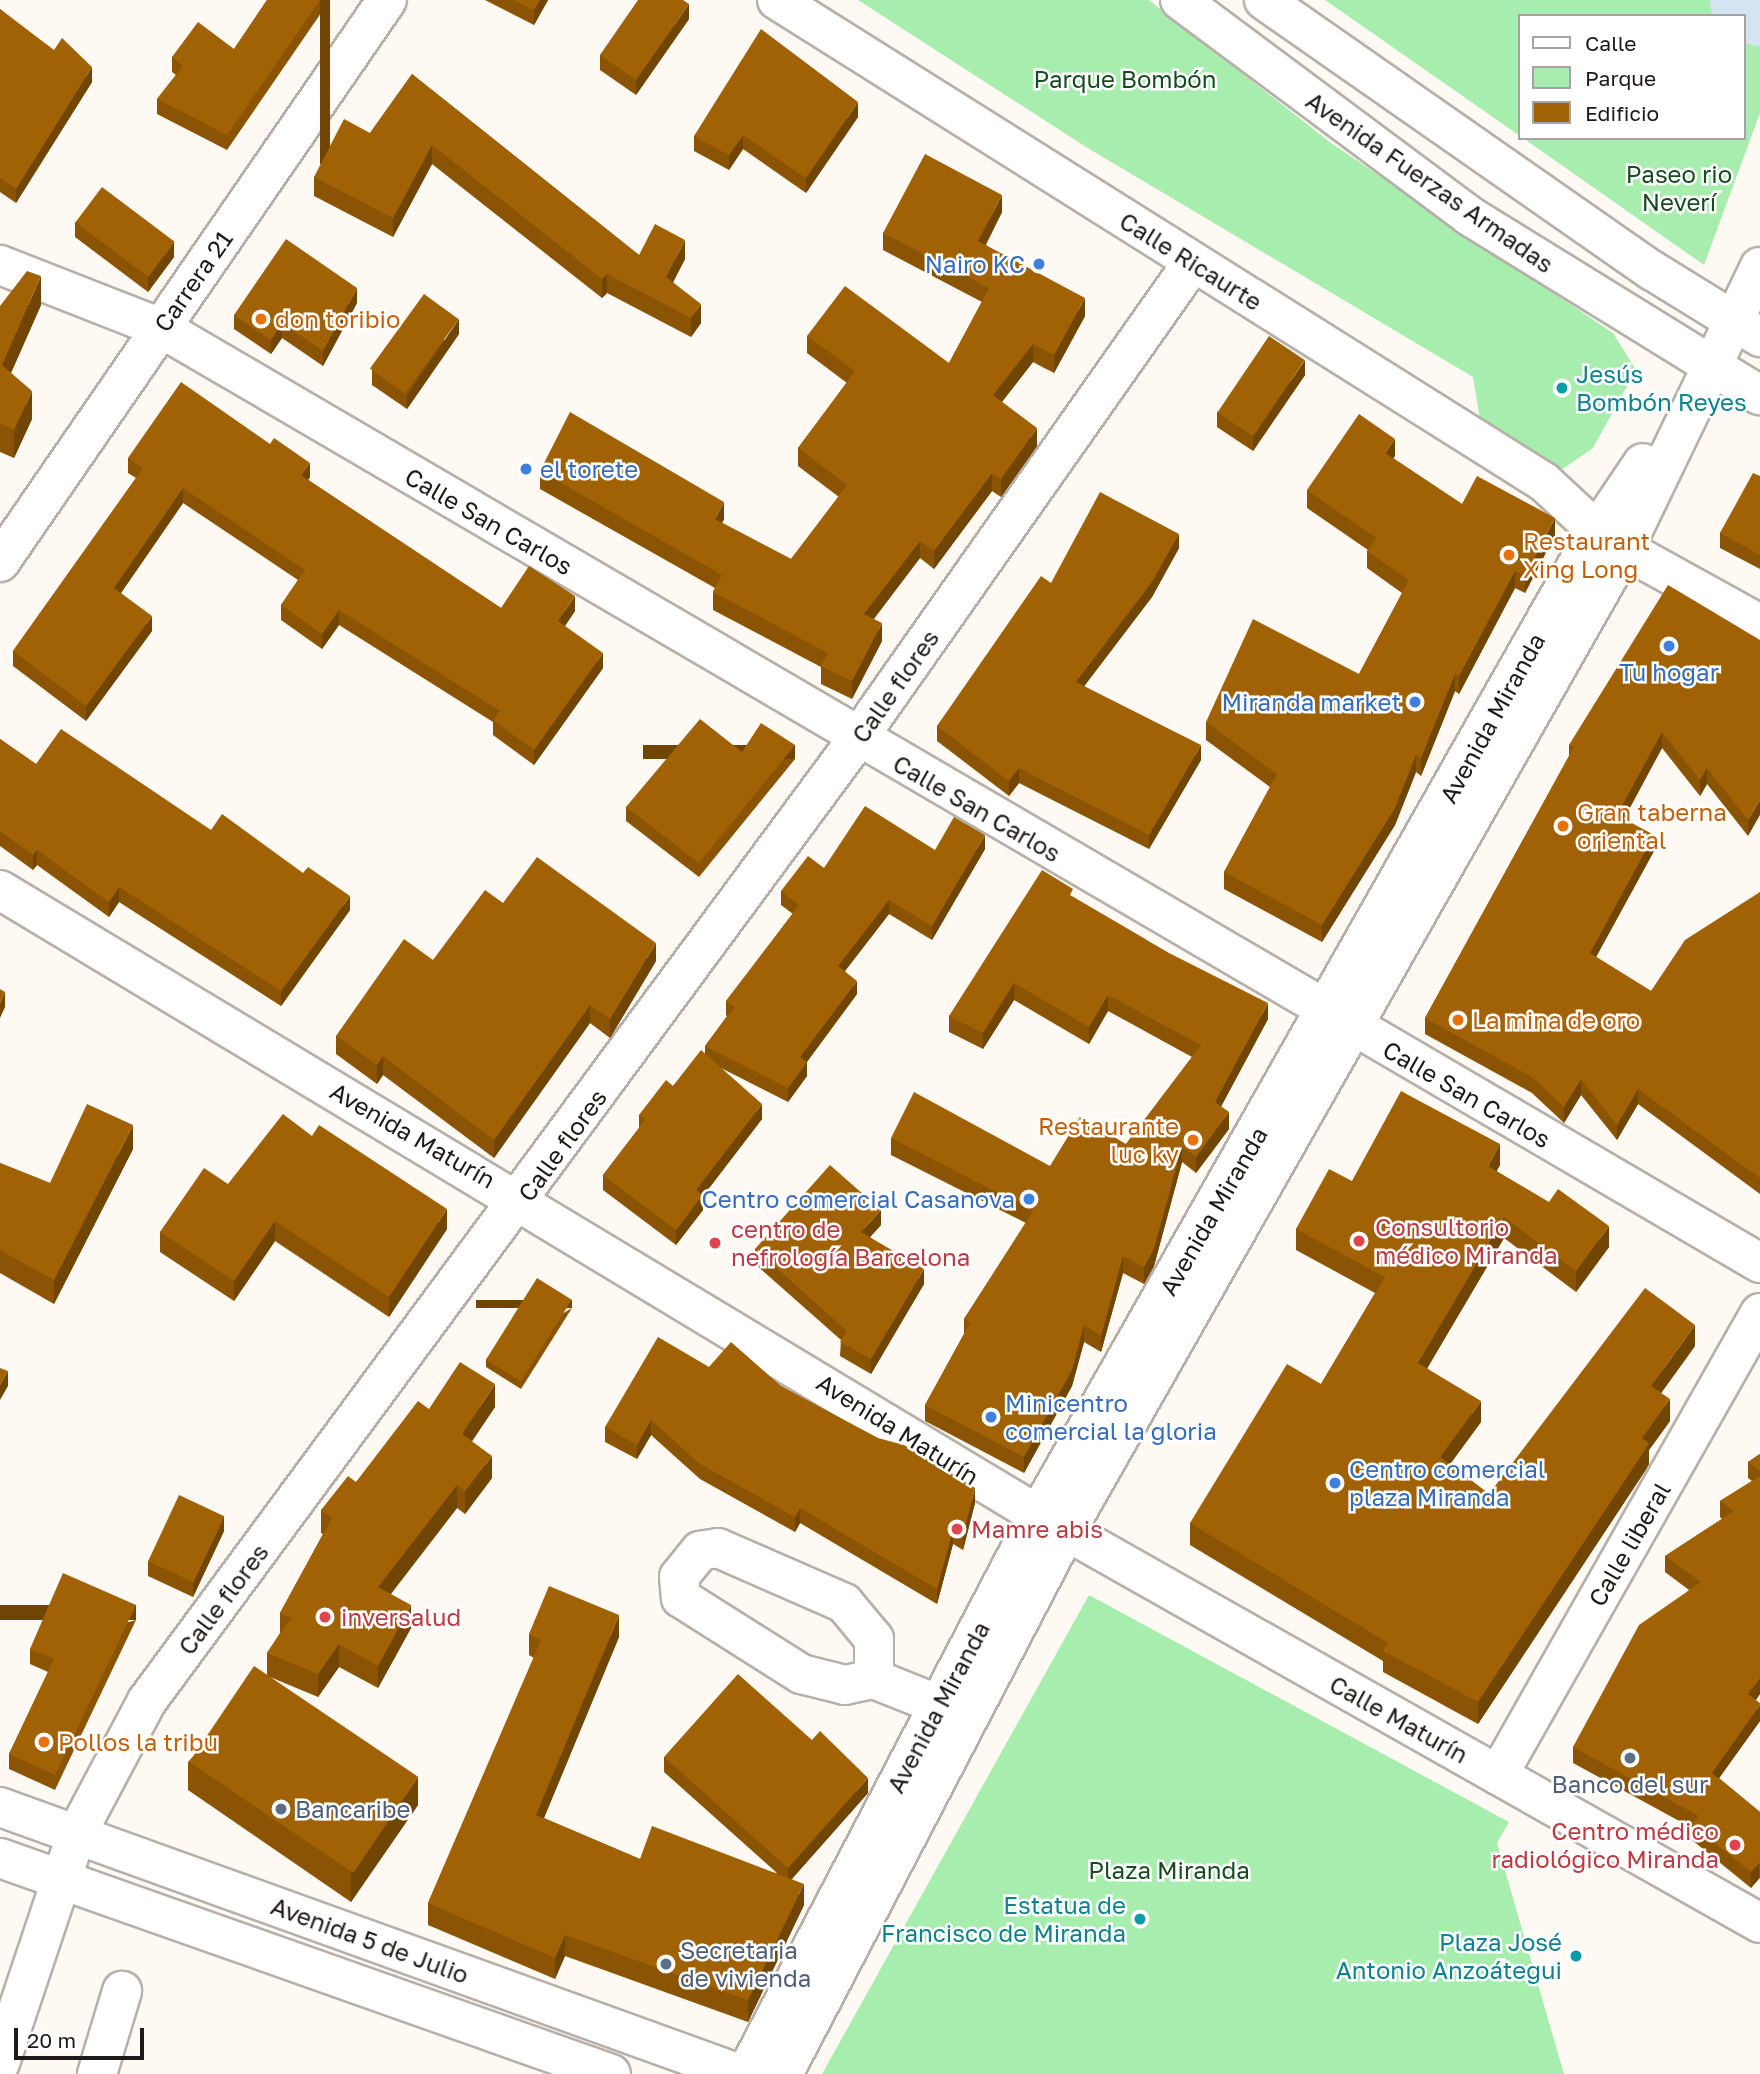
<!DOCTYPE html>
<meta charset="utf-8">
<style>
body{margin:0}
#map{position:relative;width:1760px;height:2074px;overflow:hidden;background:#fff9f3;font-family:"Golos Text",sans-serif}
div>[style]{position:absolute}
.green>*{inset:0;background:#a7edad}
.river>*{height:77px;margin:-38.5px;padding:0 38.5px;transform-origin:38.5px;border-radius:38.5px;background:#d5e4f1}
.roads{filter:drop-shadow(2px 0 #b7b0aa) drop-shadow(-2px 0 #b7b0aa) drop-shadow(0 2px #b7b0aa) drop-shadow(0 -2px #b7b0aa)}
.minor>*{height:38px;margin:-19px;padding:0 19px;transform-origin:19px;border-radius:19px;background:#fff}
.wall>*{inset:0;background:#8a5404}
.shaded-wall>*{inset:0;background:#714504;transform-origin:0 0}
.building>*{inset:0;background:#a16205;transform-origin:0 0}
.dots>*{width:19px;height:19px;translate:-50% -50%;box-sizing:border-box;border:4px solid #fff;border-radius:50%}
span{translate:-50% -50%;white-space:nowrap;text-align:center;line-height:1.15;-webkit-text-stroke:5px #fff;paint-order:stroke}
.park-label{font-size:24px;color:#174c21}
.street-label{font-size:24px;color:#1d1a18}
.shop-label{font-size:24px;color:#366cbe}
.right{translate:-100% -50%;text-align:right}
.left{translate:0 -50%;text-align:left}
.food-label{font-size:24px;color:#c56008}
.culture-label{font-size:24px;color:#0d838f}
.health-label{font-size:24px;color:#be3a42}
.service-label{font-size:24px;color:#4e5e75}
.legend{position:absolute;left:1518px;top:14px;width:228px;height:126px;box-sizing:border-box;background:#fff;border:2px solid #a5a3a3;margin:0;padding:9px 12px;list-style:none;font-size:21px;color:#1d1a18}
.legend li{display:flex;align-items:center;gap:14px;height:35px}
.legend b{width:35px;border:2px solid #a5a3a3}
.scale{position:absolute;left:14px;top:2028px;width:130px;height:32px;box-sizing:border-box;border:4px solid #1d1a18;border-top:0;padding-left:9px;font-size:21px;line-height:24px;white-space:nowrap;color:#1d1a18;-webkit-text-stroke:5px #fff;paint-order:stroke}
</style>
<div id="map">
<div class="green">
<i style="clip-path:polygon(858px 0,1149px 0,1331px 143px,1613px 333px,1636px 370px,1593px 448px,1544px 482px,1484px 444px,1473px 377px,1086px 147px)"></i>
<i style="clip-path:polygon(1325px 0,1737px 0,1760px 12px,1760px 113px,1704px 265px,1523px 138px,1744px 138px,1744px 16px,1520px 16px,1520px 136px)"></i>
<i style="clip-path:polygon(1089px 1595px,1509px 1822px,1497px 1843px,1564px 2074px,822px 2074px)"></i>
</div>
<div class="river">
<i style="left:1748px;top:0;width:14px;rotate:30deg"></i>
</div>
<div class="roads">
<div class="minor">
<i style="left:777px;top:0;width:906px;rotate:32.15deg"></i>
<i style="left:1544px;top:482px;width:72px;rotate:42.8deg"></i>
<i style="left:1180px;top:0;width:359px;rotate:36.7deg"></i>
<i style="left:1468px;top:215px;width:343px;rotate:31.7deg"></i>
<i style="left:1264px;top:0;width:474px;rotate:34.9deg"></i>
<i style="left:1653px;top:271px;width:126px;rotate:31.7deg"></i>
<i style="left:0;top:265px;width:173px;rotate:21.4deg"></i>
<i style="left:161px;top:328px;width:1852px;rotate:30.32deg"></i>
<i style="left:1624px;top:549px;width:155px;rotate:28.9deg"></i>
<i style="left:0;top:562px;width:682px;rotate:-55.45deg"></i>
<i style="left:0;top:890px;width:1212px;rotate:31.05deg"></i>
<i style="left:1038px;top:1515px;width:829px;rotate:29.47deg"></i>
<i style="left:874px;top:1679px;width:40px;rotate:-90deg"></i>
<i style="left:874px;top:1639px;width:47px;rotate:-129.8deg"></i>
<i style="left:844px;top:1603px;width:137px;rotate:-156.4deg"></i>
<i style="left:718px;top:1548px;width:18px;rotate:171deg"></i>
<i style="left:700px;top:1551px;width:33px;rotate:129deg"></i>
<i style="left:679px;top:1577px;width:21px;rotate:85deg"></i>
<i style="left:681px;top:1598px;width:142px;rotate:32.3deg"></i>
<i style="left:801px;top:1674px;width:45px;rotate:14deg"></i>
<i style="left:845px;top:1685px;width:30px;rotate:-12deg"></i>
<i style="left:874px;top:1679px;width:70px;rotate:21.8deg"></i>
<i style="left:1498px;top:1775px;width:531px;rotate:-60.44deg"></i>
<i style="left:0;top:1807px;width:787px;rotate:19.84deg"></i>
<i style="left:0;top:1858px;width:648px;rotate:19.47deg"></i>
<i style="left:0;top:2063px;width:243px;rotate:-71.5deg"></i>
<i style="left:77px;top:1833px;width:149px;rotate:-62.1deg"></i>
<i style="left:147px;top:1701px;width:1197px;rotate:-53.56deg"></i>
<i style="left:858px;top:738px;width:582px;rotate:-54.86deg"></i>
<i style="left:97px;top:2074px;width:87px;rotate:-73.2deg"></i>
<i style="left:746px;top:2074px;width:631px;rotate:-62.42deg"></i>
<i style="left:1038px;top:1515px;width:1125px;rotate:-60.43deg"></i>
<i style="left:1593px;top:537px;width:89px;rotate:-56deg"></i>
<i style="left:783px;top:2074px;width:612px;rotate:-62.47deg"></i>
<i style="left:1066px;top:1531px;width:1129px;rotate:-60.39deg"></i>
<i style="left:1624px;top:549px;width:313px;rotate:-64.3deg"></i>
</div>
</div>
<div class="wall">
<i style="clip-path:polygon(267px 0,330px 0,227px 150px,157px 114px,157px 99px,176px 75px,172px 72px,172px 57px,234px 49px)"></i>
<i style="clip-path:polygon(485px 0,548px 0,534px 25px)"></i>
<i style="clip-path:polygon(0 9px,92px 82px,16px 203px,0 192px)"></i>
<i style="clip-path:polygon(689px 19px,636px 95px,600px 70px,600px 55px)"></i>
<i style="clip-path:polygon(412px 74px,639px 255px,685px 259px,673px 282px,701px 323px,691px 337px,607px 293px,602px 298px,432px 164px,393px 237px,314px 196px,314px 177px,370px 133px)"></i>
<i style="clip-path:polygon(858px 117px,806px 193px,743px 149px,729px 170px,694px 151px,694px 136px)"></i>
<i style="clip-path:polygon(1002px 212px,986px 245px,1085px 316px,1054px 373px,1033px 362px,1002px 402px,1037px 446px,1001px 497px,992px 491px,934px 569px,920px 558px,874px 619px,882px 641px,852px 699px,821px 684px,821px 667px,713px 610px,713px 592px,715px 588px,540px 489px,540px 471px,724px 519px,722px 523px,791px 559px,839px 497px,798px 466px,798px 448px,847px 383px,807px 353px,807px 336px,949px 363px,982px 302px,883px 250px,883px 233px)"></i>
<i style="clip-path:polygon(75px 222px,174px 257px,148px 292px,75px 237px)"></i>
<i style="clip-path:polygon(357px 303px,323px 366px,282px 338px,271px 354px,234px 329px,234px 315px)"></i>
<i style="clip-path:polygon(41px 305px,11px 373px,32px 419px,14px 458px,0 452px,0 306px)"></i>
<i style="clip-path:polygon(459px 334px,407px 409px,372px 385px,372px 370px)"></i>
<i style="clip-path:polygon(1305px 375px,1253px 451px,1217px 427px,1217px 412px)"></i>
<i style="clip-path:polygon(1395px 456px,1393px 458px,1462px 504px,1555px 535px,1525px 593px,1515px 588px,1459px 694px,1455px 691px,1421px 776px,1416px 772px,1395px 825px,1322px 942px,1224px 889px,1224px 872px,1270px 787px,1206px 740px,1206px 722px,1359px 674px,1402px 593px,1367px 568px,1367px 551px,1368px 550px,1307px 508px,1307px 490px)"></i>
<i style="clip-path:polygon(128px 458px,310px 477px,308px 480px,501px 608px,575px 611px,565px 626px,603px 668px,534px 765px,493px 735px,493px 722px,339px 625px,322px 649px,281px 620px,281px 605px,298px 580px,183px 503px,121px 593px,152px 631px,86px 721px,13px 666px,13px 651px,136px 478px,128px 473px)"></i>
<i style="clip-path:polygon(1760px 476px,1760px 569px,1720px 548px,1720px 533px)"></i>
<i style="clip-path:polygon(1179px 548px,1152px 597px,1084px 686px,1201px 760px,1149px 849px,1019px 783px,1009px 796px,937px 741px,937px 726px,1051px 583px)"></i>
<i style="clip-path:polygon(1760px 640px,1748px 836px,1707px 784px,1700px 796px,1662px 748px,1624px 819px,1654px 851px,1596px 957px,1651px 991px,1760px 892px,1760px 1194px,1638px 1104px,1617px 1140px,1581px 1095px,1564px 1123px,1532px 1093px,1425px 1034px,1425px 1018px,1569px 756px,1569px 745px)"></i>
<i style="clip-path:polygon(0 739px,36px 764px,211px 830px,350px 910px,281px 1006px,119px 902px,109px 917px,37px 865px,33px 870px,0 846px)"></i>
<i style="clip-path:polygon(742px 752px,795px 759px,699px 877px,626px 821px,626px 807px)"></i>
<i style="clip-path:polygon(985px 849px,932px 940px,889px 914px,845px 971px,857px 994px,807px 1062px,807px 1076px,788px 1102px,721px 1068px,762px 1119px,703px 1196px,703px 1210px,676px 1245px,603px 1190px,603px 1175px,639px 1128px,639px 1115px,673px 1086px,705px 1053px,705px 1046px,727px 1016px,726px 1015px,726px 1001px,793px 914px,781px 905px,781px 891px,824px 868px,935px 850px)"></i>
<i style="clip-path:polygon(1073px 897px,1268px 1019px,1221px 1106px,1229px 1129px,1196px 1173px,1182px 1162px,1154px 1266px,1144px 1284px,1123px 1273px,1101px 1352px,1084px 1342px,1072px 1386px,1024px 1473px,925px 1421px,925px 1405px,964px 1334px,964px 1319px,1026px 1223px,891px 1155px,891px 1138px,1050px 1166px,1126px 1144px,1192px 1057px,1108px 1011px,1089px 1044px,1014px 1000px,983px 1049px,949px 1032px,949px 1016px)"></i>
<i style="clip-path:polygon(503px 903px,656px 961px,610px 1038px,590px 1023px,494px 1158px,383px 1075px,377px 1084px,336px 1054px,336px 1036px,433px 960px)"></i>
<i style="clip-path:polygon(312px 1136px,447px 1229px,389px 1317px,275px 1241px,234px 1301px,160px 1252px,160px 1232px,228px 1184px)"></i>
<i style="clip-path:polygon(133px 1149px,54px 1304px,0 1273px,0 1163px,50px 1183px)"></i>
<i style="clip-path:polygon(1500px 1165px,1496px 1171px,1609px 1247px,1576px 1292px,1504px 1238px,1427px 1368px,1481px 1422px,1450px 1464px,1489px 1494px,1695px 1346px,1661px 1393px,1670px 1421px,1649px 1450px,1649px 1464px,1645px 1471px,1478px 1724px,1383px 1672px,1383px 1661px,1190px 1545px,1190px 1523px,1321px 1384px,1375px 1293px,1296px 1250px,1296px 1229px,1352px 1181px)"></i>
<i style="clip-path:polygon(881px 1225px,870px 1237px,924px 1284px,871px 1374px,840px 1356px,841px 1340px,755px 1264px,755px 1249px)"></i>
<i style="clip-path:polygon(572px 1308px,521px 1389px,486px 1367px,486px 1359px)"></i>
<i style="clip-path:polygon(709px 1367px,781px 1386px,975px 1503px,963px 1550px,953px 1544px,937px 1604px,800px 1523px,795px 1532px,700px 1479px,651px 1435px,637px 1459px,605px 1442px,605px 1427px)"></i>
<i style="clip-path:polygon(495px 1407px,472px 1441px,492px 1478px,465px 1514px,457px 1508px,391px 1594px,411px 1628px,378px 1688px,339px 1667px,318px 1697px,270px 1677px,418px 1805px,351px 1902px,188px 1790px,188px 1762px,267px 1675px,267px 1653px,280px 1633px,280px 1613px,323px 1534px,321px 1533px,321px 1510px,356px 1482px,429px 1409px)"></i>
<i style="clip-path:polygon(1760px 1454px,1760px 1694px,1756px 1700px,1760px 1721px,1719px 1778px,1760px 1812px,1760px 1878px,1751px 1888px,1692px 1840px,1692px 1828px,1573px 1763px,1573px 1747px,1689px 1590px,1665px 1572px,1665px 1556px,1722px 1519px,1720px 1517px,1720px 1501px,1752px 1481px,1748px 1478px,1748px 1462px)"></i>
<i style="clip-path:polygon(224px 1531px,193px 1597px,148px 1576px,148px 1561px)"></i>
<i style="clip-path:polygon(136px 1620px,55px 1790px,9px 1769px,9px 1754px,48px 1672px,30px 1664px,30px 1649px)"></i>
<i style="clip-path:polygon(529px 1634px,619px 1637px,544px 1818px,640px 1859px,777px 1873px,664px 1772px,664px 1757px,868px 1793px,792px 1879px,804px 1905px,748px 2022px,565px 1956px,555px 1979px,428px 1925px,428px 1903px,534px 1658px,529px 1655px)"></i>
</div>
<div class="shaded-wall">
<i style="left:320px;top:0;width:10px;height:164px"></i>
<i style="clip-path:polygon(540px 0,548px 0,534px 25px,534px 10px)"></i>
<i style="clip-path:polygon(689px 4px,689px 19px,636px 95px,636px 80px)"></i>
<i style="clip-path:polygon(92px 67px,92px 82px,16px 203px,16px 189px)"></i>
<i style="clip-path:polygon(858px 102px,858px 117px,806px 193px,806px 178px)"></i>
<i style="clip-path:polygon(743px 135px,743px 149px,729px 170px,729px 155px)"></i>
<i style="clip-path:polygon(432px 145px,432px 164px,393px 237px,393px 218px)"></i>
<i style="clip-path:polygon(1002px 195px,1002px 212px,978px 258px,978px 241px)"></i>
<i style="clip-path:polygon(685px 240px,685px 259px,666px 296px,666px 277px)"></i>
<i style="clip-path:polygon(174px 242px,174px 257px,148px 292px,148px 277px)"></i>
<i style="clip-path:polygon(607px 274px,607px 293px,602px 298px,602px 279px)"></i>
<i style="clip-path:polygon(41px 276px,41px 305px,2px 393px,2px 365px)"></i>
<i style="clip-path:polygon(357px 288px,357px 303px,323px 366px,323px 351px)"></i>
<i style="clip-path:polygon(1085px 298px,1085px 316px,1054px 373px,1054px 355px)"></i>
<i style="clip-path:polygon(701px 304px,701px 323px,691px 337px,691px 318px)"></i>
<i style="clip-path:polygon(459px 319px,459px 334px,407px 409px,407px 395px)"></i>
<i style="clip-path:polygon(282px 323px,282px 338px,271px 354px,271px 340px)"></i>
<i style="clip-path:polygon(1033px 344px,1033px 362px,993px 413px,993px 395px)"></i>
<i style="clip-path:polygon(1305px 360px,1305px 375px,1253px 451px,1253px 436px)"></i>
<i style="clip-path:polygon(32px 391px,32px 419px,14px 458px,14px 430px)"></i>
<i style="clip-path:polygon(1037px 428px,1037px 446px,1001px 497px,1001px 479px)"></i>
<i style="clip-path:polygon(1395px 439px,1395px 456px,1385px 470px,1385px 453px)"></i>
<i style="clip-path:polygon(310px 463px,310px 477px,301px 490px,301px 475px)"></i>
<i style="clip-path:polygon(992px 473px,992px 491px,934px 569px,934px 551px)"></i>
<i style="clip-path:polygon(183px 488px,183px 503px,114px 603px,114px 588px)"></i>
<i style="clip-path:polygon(724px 502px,724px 519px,715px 537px,715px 519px)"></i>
<i style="clip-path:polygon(1555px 518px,1555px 535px,1525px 593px,1525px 576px)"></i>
<i style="clip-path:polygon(1179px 534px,1179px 548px,1152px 597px,1076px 697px,1076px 682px)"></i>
<i style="clip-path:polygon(920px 541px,920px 558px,864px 631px,864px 614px)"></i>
<i style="clip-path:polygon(1515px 571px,1515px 588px,1459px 694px,1459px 676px)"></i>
<i style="clip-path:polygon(575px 596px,575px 611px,558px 636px,558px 621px)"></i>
<i style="clip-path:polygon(339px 610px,339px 625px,322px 649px,322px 634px)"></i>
<i style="clip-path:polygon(152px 616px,152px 631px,86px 721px,86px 706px)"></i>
<i style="clip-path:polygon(882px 623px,882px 641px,852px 699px,852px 681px)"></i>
<i style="clip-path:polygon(603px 653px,603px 668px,534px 765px,534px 750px)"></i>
<i style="clip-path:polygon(1455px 674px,1455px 691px,1421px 776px,1421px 758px)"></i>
<i style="clip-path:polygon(1662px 732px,1662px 748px,1617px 831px,1617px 815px)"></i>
<i style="left:795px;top:745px;width:14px;height:152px;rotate:90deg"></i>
<i style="clip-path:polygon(1201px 745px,1201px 760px,1149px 849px,1149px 835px)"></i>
<i style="clip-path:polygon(1416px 755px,1416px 772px,1395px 825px,1322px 942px,1322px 925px)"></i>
<i style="clip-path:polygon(1019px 768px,1019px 783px,1009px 796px,1009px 781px)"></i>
<i style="clip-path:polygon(1707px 768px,1707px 784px,1700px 796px,1700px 780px)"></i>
<i style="clip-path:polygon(1760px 800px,1760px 815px,1748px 836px,1748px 820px)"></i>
<i style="clip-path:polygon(985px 835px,985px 849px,932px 940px,932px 926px)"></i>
<i style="clip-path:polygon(1654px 835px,1654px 851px,1590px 968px,1590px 953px)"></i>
<i style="clip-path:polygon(37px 850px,37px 865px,33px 870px,33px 855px)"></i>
<i style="clip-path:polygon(119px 887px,119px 902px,109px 917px,109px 902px)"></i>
<i style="clip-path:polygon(350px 896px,350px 910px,281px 1006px,281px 991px)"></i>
<i style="clip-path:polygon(889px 900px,889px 914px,838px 980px,838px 966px)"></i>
<i style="clip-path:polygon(656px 943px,656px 961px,610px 1038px,610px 1019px)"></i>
<i style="clip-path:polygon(857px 981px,857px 994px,800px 1071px,800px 1057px)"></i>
<i style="clip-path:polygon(1014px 983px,1014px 1000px,983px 1049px,983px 1033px)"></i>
<i style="clip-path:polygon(5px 992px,5px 1007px,0 1018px,0 1003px)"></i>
<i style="clip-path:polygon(1108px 995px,1108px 1011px,1089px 1044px,1089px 1027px)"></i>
<i style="clip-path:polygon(1268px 1003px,1268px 1019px,1215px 1118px,1215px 1102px)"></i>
<i style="clip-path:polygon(590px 1005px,590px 1023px,494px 1158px,494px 1140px)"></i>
<i style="clip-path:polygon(383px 1056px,383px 1075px,377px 1084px,377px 1065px)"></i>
<i style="clip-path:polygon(807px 1062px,807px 1076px,788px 1102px,788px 1088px)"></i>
<i style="clip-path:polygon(1581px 1079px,1581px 1095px,1564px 1123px,1564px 1107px)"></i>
<i style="clip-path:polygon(1638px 1089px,1638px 1104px,1617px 1140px,1617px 1125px)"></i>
<i style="clip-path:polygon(762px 1104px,762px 1119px,703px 1196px,703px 1210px,676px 1245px,676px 1230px,696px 1190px)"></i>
<i style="clip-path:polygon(1229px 1112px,1229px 1129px,1196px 1173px,1196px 1157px)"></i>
<i style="clip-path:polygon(133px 1125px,133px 1149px,54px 1304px,54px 1280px)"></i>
<i style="clip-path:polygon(1500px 1144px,1500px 1165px,1488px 1187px,1488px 1166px)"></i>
<i style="clip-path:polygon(1182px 1146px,1182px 1162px,1154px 1266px,1144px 1284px,1144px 1267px)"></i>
<i style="clip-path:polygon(447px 1209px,447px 1229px,389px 1317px,389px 1297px)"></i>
<i style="clip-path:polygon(881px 1210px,881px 1225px,861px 1247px,861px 1232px)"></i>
<i style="clip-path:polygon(1504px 1217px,1504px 1238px,1418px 1384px,1418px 1363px)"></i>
<i style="clip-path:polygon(275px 1221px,275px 1241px,234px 1301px,234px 1281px)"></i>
<i style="clip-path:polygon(1609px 1226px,1609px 1247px,1576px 1292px,1576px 1271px)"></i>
<i style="clip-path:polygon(1123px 1256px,1123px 1273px,1101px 1352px,1101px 1336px)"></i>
<i style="clip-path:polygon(924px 1269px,924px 1284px,871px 1374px,871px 1359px)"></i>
<i style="left:572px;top:1300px;width:8px;height:96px;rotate:90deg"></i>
<i style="clip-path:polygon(1084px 1325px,1084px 1342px,1072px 1386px,1024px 1473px,1024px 1457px)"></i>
<i style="clip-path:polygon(1695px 1325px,1695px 1346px,1651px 1407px,1651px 1386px)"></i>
<i style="clip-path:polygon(8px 1371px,8px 1386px,0 1400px,0 1385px)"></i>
<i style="clip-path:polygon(495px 1384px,495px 1407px,462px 1456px,462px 1434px)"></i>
<i style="clip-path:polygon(1670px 1399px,1670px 1421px,1649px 1450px,1649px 1464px,1645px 1471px,1478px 1724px,1478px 1702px,1642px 1438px)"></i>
<i style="clip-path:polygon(1481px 1401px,1481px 1422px,1440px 1478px,1440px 1457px)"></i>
<i style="clip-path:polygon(651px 1420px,651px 1435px,637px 1459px,637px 1445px)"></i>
<i style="clip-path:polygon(492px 1456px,492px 1478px,465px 1514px,465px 1491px)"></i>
<i style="clip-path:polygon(457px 1485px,457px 1508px,378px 1610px,378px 1587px)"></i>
<i style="clip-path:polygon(975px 1488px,975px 1503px,963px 1550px,963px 1535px)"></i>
<i style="clip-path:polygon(800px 1508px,800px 1523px,795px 1532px,795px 1517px)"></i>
<i style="clip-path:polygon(224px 1516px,224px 1531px,193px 1597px,193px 1582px)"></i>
<i style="clip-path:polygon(953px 1530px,953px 1544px,937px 1604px,937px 1589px)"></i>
<i style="left:136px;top:1605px;width:15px;height:188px;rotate:90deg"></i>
<i style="clip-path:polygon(411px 1605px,411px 1628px,378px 1688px,378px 1666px)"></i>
<i style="clip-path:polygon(619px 1615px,619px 1637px,536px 1837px,536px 1815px)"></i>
<i style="clip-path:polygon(339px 1644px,339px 1667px,318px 1697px,318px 1674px)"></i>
<i style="clip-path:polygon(1760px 1678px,1760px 1694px,1748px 1710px,1748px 1694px)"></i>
<i style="clip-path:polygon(1760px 1705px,1760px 1721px,1712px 1788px,1712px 1773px)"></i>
<i style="clip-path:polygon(418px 1777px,418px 1805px,351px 1902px,351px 1874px)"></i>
<i style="clip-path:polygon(868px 1778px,868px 1793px,788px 1883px,788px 1868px)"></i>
<i style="clip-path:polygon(1759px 1862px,1759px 1878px,1751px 1888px,1751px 1872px)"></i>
<i style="clip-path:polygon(804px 1884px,804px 1905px,748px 2022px,748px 2000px)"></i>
<i style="clip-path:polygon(565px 1935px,565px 1956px,555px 1979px,555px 1958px)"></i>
</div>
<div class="building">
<i style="clip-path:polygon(267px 0,320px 0,227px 135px,157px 99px,183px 66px,172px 57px,198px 22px,234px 49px)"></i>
<i style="clip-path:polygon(514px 0,540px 0,534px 10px)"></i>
<i style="clip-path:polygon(638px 0,683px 0,689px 4px,636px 80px,600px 55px)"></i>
<i style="clip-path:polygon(0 9px,54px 50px,62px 38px,92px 67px,16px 189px,0 178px)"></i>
<i style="clip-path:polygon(761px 29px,858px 102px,806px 178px,743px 135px,729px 155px,694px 136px)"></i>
<i style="clip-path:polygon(412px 74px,639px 255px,655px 224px,685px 240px,666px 277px,701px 304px,691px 318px,607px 274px,602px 279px,432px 145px,393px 218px,314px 177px,344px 119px,370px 133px)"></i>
<i style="clip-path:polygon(925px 154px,1002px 195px,978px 241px,1085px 298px,1054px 355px,1033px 344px,993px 395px,1037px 428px,1001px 479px,992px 473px,934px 551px,920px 541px,864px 614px,882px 623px,852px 681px,821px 666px,828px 653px,713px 592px,722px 575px,540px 471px,570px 412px,724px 502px,715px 519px,791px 559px,847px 485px,798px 448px,855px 371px,807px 336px,845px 286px,949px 363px,989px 288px,883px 233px)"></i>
<i style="left:102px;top:187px;width:91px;height:44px;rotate:37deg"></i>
<i style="clip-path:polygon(286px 239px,357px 288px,323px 351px,282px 323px,271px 340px,234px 315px)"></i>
<i style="clip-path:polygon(27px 271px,41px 276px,2px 365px,32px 391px,14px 430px,0 423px,0 306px)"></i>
<i style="left:424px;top:294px;width:43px;height:92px;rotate:36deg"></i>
<i style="left:1269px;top:336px;width:43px;height:92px;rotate:34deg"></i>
<i style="clip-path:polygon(181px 382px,270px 444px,274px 438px,310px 463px,301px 475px,501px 608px,529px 566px,575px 596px,558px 621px,603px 653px,534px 750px,493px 720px,500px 711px,339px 610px,322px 634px,281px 605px,305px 570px,183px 488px,114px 588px,152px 616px,86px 706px,13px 651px,143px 468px,128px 458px)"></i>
<i style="clip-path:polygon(1359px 414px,1395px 439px,1385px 453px,1462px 504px,1477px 476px,1555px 518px,1525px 576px,1515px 571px,1459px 676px,1455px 674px,1421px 758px,1416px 755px,1395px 808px,1322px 925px,1224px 872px,1277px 774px,1206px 722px,1253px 619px,1359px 674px,1409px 580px,1367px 551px,1376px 538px,1307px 490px)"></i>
<i style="clip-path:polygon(1753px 473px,1760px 476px,1760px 555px,1720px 533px)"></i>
<i style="clip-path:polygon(1100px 492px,1179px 534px,1152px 582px,1076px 682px,1201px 745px,1149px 835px,1019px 768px,1009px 781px,937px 726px,1041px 576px,1051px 583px)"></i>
<i style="clip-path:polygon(1668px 585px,1760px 640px,1760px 800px,1748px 820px,1707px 768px,1700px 780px,1662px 732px,1617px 815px,1654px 835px,1590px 953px,1651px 991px,1685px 940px,1760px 892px,1760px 1178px,1638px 1089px,1617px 1125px,1581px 1079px,1564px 1107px,1532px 1077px,1425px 1018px,1574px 747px,1569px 745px)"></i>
<i style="clip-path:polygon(700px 719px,742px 752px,761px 723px,795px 745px,699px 863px,626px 807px)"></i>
<i style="clip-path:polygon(61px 729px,211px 830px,222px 814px,303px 873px,308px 867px,350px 896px,281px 991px,119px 887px,109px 902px,37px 850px,33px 855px,0 831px,0 739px,36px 764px)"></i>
<i style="clip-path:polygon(865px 806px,935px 850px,954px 817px,985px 835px,932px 926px,889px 900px,838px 966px,857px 981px,800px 1057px,807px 1062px,788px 1088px,705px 1046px,735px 1007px,726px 1001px,799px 905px,781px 891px,808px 856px,824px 868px)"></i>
<i style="clip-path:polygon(537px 857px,656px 943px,610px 1019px,590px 1005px,494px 1140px,383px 1056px,377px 1065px,336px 1036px,404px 939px,433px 960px,485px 890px,503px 903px)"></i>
<i style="clip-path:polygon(1042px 870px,1073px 889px,1070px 895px,1169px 953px,1268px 1003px,1215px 1102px,1229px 1112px,1196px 1157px,1182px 1146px,1154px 1249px,1144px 1267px,1123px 1256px,1101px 1336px,1084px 1325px,1072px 1370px,1024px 1457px,925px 1405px,970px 1323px,964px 1319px,1033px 1211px,891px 1138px,914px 1092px,1050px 1166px,1080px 1117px,1126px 1144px,1201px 1045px,1108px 995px,1089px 1027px,1014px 983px,983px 1033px,949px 1016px)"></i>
<i style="clip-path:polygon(0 989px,5px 992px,0 1003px)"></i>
<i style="clip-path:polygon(701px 1050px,762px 1104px,696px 1190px,703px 1195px,676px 1230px,603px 1175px,645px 1120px,639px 1115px,666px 1080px,673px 1086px)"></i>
<i style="clip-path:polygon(1401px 1091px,1500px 1144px,1488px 1166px,1549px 1202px,1558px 1189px,1609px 1226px,1576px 1271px,1504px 1217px,1418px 1363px,1481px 1401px,1440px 1457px,1489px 1494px,1645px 1288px,1695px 1325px,1651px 1386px,1670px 1399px,1642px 1438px,1649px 1443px,1645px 1450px,1478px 1702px,1383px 1651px,1388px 1643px,1190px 1523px,1287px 1364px,1321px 1384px,1385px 1277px,1296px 1229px,1329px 1169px,1352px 1181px)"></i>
<i style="clip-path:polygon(87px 1104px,133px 1125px,54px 1280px,0 1250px,0 1163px,50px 1183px)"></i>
<i style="clip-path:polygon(283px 1114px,312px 1136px,319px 1125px,447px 1209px,389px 1297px,275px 1221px,234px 1281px,160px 1232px,204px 1168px,228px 1184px)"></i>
<i style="clip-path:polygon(830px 1165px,881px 1210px,861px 1232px,924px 1269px,871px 1359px,840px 1342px,847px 1331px,755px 1249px)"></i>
<i style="left:537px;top:1278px;width:41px;height:96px;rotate:32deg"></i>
<i style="clip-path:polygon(658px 1337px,709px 1367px,731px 1342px,781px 1386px,878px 1438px,904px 1445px,975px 1488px,963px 1535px,953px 1530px,937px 1589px,800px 1508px,795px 1517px,700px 1464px,651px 1420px,637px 1445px,605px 1427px)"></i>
<i style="clip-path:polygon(460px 1362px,495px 1384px,462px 1434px,492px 1456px,465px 1491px,457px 1485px,378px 1587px,411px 1605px,378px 1666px,339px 1644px,318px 1674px,267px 1653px,291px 1618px,280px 1613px,332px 1518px,321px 1510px,348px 1476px,356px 1482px,418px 1401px,429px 1409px)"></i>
<i style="clip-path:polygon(0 1368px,8px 1371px,0 1385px)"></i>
<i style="clip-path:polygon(1760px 1454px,1760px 1471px,1748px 1462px)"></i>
<i style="clip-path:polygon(1760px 1476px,1760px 1678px,1748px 1694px,1760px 1703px,1760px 1705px,1712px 1773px,1760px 1812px,1760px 1862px,1751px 1872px,1692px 1825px,1699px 1816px,1573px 1747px,1639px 1625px,1701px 1582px,1665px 1556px,1734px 1511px,1720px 1501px)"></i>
<i style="left:179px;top:1495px;width:50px;height:73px;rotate:25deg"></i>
<i style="clip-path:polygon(63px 1573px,136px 1605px,55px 1775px,9px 1754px,54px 1659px,30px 1649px)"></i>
<i style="clip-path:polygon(549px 1586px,619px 1615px,536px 1815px,640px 1859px,652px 1826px,804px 1884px,748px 2000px,565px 1935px,555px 1958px,428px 1903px,541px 1640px,529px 1634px)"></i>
<i style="left:254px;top:1666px;width:198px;height:116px;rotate:34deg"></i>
<i style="clip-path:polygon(738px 1674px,812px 1740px,820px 1731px,868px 1778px,788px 1868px,664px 1757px)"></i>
</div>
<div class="dots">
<i style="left:1039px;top:264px;background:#3f7fe0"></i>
<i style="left:261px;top:319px;background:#e8710a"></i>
<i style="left:1562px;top:388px;background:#0f9aa8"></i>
<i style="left:526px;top:469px;background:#3f7fe0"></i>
<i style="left:1509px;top:555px;background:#e8710a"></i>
<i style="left:1669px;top:646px;background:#3f7fe0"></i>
<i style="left:1415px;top:702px;background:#3f7fe0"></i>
<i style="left:1563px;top:826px;background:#e8710a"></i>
<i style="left:1458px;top:1020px;background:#e8710a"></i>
<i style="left:1193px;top:1140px;background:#e8710a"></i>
<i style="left:1029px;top:1199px;background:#3f7fe0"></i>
<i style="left:1359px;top:1241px;background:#e0444e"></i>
<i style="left:715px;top:1243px;background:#e0444e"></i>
<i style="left:991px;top:1417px;background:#3f7fe0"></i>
<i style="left:1335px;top:1483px;background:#3f7fe0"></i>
<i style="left:957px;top:1529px;background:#e0444e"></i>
<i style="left:325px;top:1617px;background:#e0444e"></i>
<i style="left:44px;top:1742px;background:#e8710a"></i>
<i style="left:1630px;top:1758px;background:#5c6f8a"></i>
<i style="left:281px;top:1809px;background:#5c6f8a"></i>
<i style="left:1735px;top:1845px;background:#e0444e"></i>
<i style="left:1140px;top:1919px;background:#0f9aa8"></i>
<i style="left:1576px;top:1956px;background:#0f9aa8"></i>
<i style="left:666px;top:1964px;background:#5c6f8a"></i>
</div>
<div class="park-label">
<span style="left:1125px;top:79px">Parque Bombón</span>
<span style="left:1679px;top:188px">Paseo rio<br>Neverí</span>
<span style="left:1169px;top:1870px">Plaza Miranda</span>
</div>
<div class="street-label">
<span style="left:1430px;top:182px;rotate:35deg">Avenida Fuerzas Armadas</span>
<span style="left:1191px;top:261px;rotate:32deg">Calle Ricaurte</span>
<span style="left:193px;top:281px;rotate:-55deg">Carrera 21</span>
<span style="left:489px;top:521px;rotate:30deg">Calle San Carlos</span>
<span style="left:895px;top:686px;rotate:-55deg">Calle flores</span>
<span style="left:1492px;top:718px;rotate:-61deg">Avenida Miranda</span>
<span style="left:977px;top:808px;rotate:30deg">Calle San Carlos</span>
<span style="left:1467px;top:1094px;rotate:30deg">Calle San Carlos</span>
<span style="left:413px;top:1135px;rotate:30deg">Avenida Maturín</span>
<span style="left:562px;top:1145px;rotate:-54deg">Calle flores</span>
<span style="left:1213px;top:1211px;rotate:-60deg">Avenida Miranda</span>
<span style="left:898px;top:1429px;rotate:32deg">Avenida Maturín</span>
<span style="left:1629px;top:1544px;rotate:-60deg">Calle liberal</span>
<span style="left:223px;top:1599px;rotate:-53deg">Calle flores</span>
<span style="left:938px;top:1707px;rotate:-62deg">Avenida Miranda</span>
<span style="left:1399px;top:1719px;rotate:29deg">Calle Maturín</span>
<span style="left:370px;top:1940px;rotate:20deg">Avenida 5 de Julio</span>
</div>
<div class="shop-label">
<span class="right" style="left:1025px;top:264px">Nairo KC</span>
<span class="left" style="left:540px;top:469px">el torete</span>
<span style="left:1669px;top:672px">Tu hogar</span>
<span class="right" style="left:1401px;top:702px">Miranda market</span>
<span class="right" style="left:1015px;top:1199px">Centro comercial Casanova</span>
<span class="left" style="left:1005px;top:1417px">Minicentro<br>comercial la gloria</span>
<span class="left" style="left:1349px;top:1483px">Centro comercial<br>plaza Miranda</span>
</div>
<div class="food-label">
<span class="left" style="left:275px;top:319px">don toribio</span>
<span class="left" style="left:1523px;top:555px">Restaurant<br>Xing Long</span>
<span class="left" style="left:1577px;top:826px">Gran taberna<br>oriental</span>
<span class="left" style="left:1472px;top:1020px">La mina de oro</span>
<span class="right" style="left:1179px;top:1140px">Restaurante<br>luc ky</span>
<span class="left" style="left:58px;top:1742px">Pollos la tribu</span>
</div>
<div class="culture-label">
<span class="left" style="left:1576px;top:388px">Jesús<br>Bombón Reyes</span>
<span class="right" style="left:1126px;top:1919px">Estatua de<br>Francisco de Miranda</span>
<span class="right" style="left:1562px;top:1956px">Plaza José<br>Antonio Anzoátegui</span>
</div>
<div class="health-label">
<span class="left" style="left:1375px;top:1241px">Consultorio<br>médico Miranda</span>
<span class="left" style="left:731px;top:1243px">centro de<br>nefrología Barcelona</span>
<span class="left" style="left:971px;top:1529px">Mamre abis</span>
<span class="left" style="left:341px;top:1617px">inversalud</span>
<span class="right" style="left:1719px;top:1845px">Centro médico<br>radiológico Miranda</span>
</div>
<div class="service-label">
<span style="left:1630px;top:1784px">Banco del sur</span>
<span class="left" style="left:295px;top:1809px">Bancaribe</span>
<span class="left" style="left:680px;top:1964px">Secretaria<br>de vivienda</span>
</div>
<ul class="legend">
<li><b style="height:9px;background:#fff"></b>Calle</li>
<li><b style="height:19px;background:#a7edad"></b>Parque</li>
<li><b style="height:19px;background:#a16205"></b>Edificio</li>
</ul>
<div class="scale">20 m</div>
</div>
